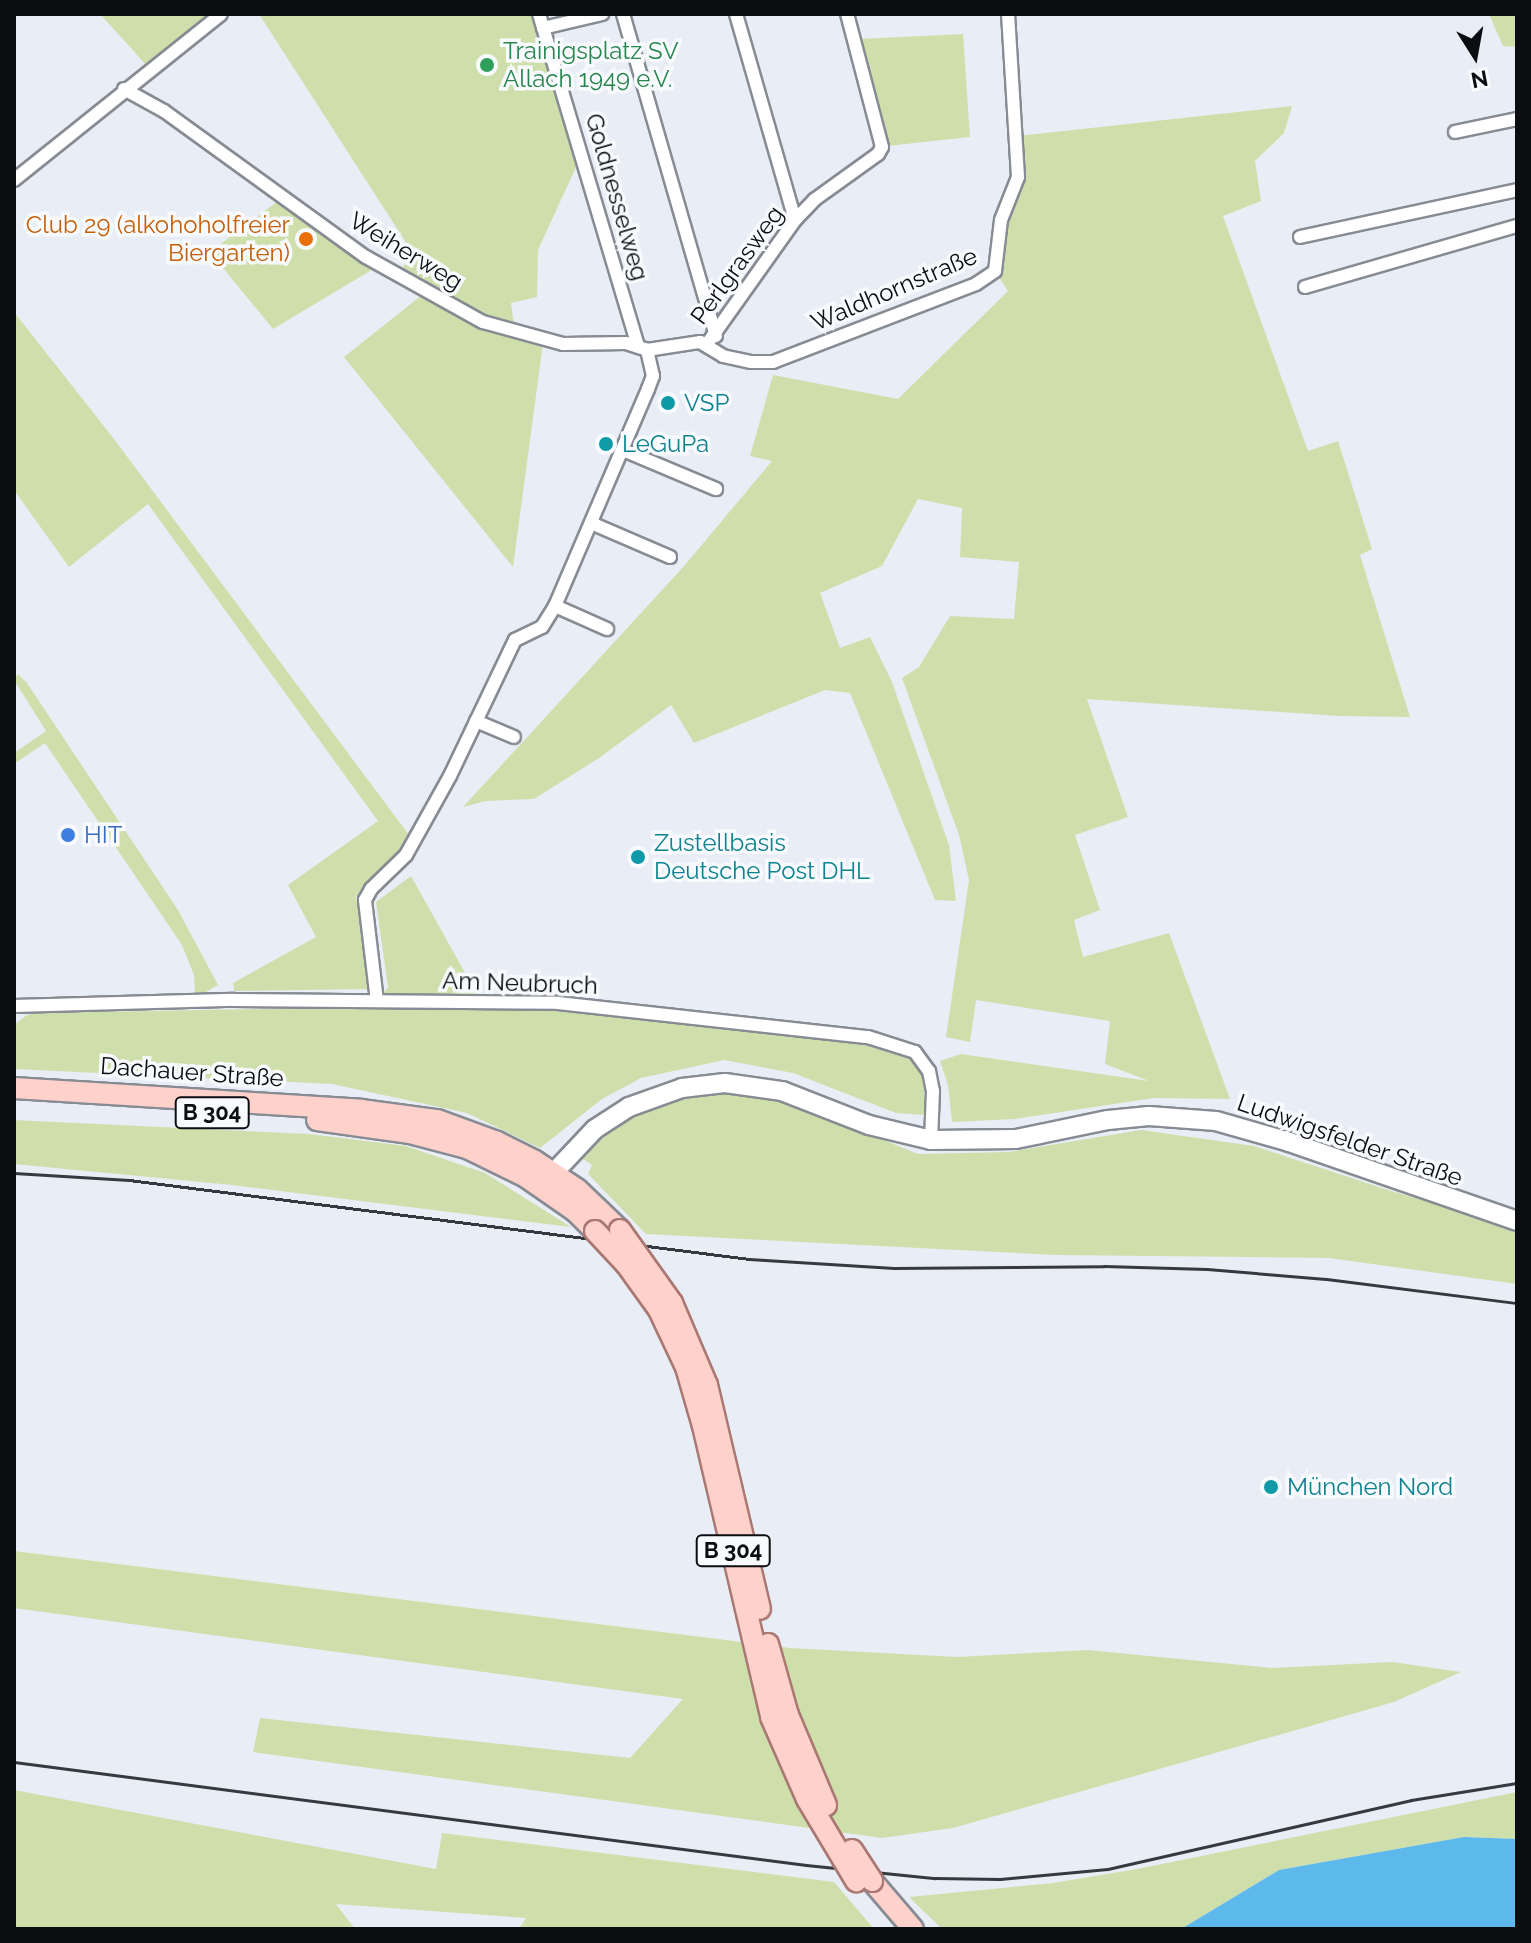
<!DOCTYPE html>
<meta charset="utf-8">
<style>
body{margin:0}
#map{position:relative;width:1531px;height:1943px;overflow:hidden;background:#e8edf6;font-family:Raleway,sans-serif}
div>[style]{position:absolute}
.green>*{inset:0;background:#cfdfac}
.water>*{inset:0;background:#5db8ec}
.roads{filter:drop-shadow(2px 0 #878b93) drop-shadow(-2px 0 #878b93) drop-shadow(0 2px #878b93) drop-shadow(0 -2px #878b93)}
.street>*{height:12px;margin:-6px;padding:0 6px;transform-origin:6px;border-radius:6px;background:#fff}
.secondary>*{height:18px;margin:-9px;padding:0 9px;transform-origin:9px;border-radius:9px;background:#fff}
.primary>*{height:20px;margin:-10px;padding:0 10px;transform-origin:10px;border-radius:10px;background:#fed1ca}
.rail>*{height:3px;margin:-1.5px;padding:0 1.5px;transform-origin:1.5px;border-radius:1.5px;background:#36393d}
.bridges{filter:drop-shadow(2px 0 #a97872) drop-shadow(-2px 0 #a97872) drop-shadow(0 2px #a97872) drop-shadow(0 -2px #a97872)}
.primary-bridge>*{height:20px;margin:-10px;padding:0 10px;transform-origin:10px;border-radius:10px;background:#fed1ca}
.dots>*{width:22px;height:22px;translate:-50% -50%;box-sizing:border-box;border:4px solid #f8fafe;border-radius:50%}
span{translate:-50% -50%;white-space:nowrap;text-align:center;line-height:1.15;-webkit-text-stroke:7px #f8fafe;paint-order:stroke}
.shield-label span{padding:2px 6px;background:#f8fafe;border:2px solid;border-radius:6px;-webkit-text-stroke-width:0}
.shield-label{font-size:22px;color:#0b0d10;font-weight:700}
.leisure-label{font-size:24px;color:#27864d}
.left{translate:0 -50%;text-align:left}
.street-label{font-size:24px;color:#0b0d10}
.food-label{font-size:24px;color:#c56008}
.right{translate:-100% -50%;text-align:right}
.culture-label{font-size:24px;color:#0d838f}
.shop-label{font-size:24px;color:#366cbe}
.frame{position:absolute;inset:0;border:16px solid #0b0d10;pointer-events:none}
.north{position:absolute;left:1435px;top:16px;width:80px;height:80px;-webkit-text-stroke:6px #f8fafe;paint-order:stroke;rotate:169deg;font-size:22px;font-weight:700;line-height:32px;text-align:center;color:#0b0d10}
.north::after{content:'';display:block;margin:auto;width:28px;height:36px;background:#0b0d10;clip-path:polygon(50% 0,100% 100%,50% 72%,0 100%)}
</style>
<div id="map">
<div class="green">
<i style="clip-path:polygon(100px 14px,219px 14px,149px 68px)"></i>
<i style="clip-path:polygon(259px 14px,537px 14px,584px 166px,577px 165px,538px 250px,537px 297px,511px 303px,515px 334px,543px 343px,513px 567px,344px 357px,427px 291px,396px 274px,414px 255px)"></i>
<i style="clip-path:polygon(1489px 14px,1517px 14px,1517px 47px,1503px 46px)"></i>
<i style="clip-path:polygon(963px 34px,970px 137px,887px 146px,859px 39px)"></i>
<i style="clip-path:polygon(1292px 106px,1284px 133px,1255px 161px,1261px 201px,1223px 216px,1308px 451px,1338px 441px,1372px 549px,1360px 555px,1410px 717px,1340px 716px,1087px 699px,1128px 817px,1075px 835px,1100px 910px,1074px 920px,1083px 957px,1169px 933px,1230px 1099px,1154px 1098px,1014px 1119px,952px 1122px,948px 1085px,940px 1061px,961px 1054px,1149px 1081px,1105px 1064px,1110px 1021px,976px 1000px,970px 1042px,946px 1037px,969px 880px,959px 835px,902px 678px,919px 667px,950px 616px,1014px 619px,1019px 562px,960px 557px,962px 508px,918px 499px,882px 566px,820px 593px,840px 648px,870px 637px,892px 682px,949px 845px,956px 901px,935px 900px,850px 693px,825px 690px,694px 743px,671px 705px,599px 758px,534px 799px,486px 801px,463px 807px,685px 565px,772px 461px,750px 456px,773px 375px,898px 399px,1008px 291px,1000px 279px,1007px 216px,1024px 177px,1018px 136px)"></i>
<i style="clip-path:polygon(282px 198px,380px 265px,273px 329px,210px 252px)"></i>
<i style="clip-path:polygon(14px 312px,114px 439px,412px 839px,356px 896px,372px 989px,234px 991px,233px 983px,316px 937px,288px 885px,378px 821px,148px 504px,69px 567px,14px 490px)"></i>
<i style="clip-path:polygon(18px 674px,27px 683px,178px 910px,218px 985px,204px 993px,195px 994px,194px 975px,182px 945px,45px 743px,14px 764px,14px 753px,46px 731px,14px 680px)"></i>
<i style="clip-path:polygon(411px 876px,483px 1005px,742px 1027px,895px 1050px,909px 1057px,923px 1072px,925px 1115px,896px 1113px,793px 1073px,724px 1060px,641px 1078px,602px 1099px,540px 1148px,467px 1113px,332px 1084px,14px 1069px,14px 1025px,27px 1015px,40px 1013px,373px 1007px,388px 987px,376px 902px)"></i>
<i style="clip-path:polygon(742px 1090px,776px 1096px,918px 1154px,1009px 1152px,1141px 1130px,1254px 1146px,1391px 1191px,1517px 1227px,1517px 1284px,1329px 1258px,1057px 1255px,646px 1234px,588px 1174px,592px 1165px,580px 1157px,619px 1125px,660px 1102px,683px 1094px)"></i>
<i style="clip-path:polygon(14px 1120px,309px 1134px,406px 1146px,485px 1173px,571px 1227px,232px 1185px,14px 1164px)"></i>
<i style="clip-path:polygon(14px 1551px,790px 1648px,957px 1657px,1088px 1650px,1272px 1668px,1392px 1662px,1461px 1672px,1394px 1702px,953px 1828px,882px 1838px,253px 1752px,260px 1718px,630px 1758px,683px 1699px,14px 1608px)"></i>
<i style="clip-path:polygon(14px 1790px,436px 1869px,442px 1833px,834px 1882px,874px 1929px,519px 1929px,526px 1918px,336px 1904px,355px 1929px,14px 1929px)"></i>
<i style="clip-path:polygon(1517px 1792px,1517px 1839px,1464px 1837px,1279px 1870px,1181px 1929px,942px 1929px,909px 1897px,1053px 1883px,1137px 1869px)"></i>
</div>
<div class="water">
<i style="clip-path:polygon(1464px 1837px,1517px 1839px,1517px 1929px,1181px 1929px,1279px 1870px)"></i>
</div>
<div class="roads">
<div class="street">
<i style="left:539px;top:14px;width:347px;rotate:73.4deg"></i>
<i style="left:623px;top:14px;width:335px;rotate:73.9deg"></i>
<i style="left:736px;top:14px;width:214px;rotate:74deg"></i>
<i style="left:543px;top:28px;width:61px;rotate:-13.3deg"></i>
<i style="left:124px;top:89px;width:46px;rotate:28.8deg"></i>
<i style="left:164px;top:111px;width:249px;rotate:35.9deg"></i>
<i style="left:366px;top:257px;width:134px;rotate:29.1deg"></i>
<i style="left:483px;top:322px;width:83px;rotate:15.4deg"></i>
<i style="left:563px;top:344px;width:63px;rotate:-0.9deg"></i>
<i style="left:626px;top:343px;width:22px;rotate:18deg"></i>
<i style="left:647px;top:350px;width:54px;rotate:-8.6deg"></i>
<i style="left:700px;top:342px;width:27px;rotate:31deg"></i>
<i style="left:723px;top:356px;width:29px;rotate:12deg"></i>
<i style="left:751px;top:362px;width:22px"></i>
<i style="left:773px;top:362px;width:217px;rotate:-21deg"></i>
<i style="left:976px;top:284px;width:23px;rotate:-34deg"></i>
<i style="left:995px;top:271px;width:51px;rotate:-83.3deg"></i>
<i style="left:1001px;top:220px;width:46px;rotate:-68.4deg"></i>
<i style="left:1018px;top:177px;width:163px;rotate:-93.5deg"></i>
<i style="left:1455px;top:132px;width:63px;rotate:-11.8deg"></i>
<i style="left:14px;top:180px;width:265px;rotate:-38.7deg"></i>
<i style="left:1300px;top:237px;width:222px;rotate:-12.2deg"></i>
<i style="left:1305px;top:287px;width:221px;rotate:-16.1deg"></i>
<i style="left:707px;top:344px;width:152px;rotate:-54.6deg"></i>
<i style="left:795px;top:220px;width:28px;rotate:-46deg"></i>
<i style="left:814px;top:200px;width:79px;rotate:-35.7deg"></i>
<i style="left:878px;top:154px;width:8px;rotate:-60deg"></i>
<i style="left:882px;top:147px;width:138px;rotate:-104.7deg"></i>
<i style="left:623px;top:450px;width:101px;rotate:22.8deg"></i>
<i style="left:591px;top:523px;width:86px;rotate:23.3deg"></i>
<i style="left:555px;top:606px;width:57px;rotate:23.9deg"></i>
<i style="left:476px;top:721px;width:41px;rotate:22.8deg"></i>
<i style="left:377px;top:1001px;width:102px;rotate:-96.8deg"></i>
<i style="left:365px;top:900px;width:13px;rotate:-61deg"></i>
<i style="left:371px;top:889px;width:49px;rotate:-44.2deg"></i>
<i style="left:406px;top:855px;width:90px;rotate:-60.9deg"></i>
<i style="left:450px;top:776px;width:151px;rotate:-64.5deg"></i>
<i style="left:515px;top:640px;width:30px;rotate:-26deg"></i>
<i style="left:542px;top:627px;width:25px;rotate:-58deg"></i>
<i style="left:555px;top:606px;width:236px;rotate:-66.8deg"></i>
<i style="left:648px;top:389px;width:14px;rotate:-69deg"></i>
<i style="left:653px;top:376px;width:27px;rotate:-103deg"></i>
<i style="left:14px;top:1006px;width:220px;rotate:-1.6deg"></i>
<i style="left:234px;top:1000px;width:324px;rotate:0.5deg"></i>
<i style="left:558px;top:1003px;width:312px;rotate:6.3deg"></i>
<i style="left:868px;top:1037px;width:49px;rotate:17.7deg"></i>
<i style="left:915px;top:1052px;width:24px;rotate:54deg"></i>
<i style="left:929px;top:1071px;width:20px;rotate:79deg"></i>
<i style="left:933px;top:1091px;width:49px;rotate:92.3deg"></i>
</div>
<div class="secondary">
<i style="left:545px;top:1182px;width:73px;rotate:-46.7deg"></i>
<i style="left:595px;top:1129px;width:40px;rotate:-32.9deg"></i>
<i style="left:629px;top:1107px;width:56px;rotate:-19.7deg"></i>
<i style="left:682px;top:1088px;width:43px;rotate:-6.6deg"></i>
<i style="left:725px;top:1083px;width:58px;rotate:8deg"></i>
<i style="left:782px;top:1091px;width:93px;rotate:21.3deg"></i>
<i style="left:869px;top:1125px;width:64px;rotate:13.6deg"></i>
<i style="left:931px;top:1140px;width:85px;rotate:-0.7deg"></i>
<i style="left:1016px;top:1139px;width:94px;rotate:-11.7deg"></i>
<i style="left:1108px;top:1120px;width:41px;rotate:-5.6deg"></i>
<i style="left:1149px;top:1116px;width:67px;rotate:4.3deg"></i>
<i style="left:1216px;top:1121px;width:76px;rotate:16deg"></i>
<i style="left:1289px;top:1142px;width:241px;rotate:19.1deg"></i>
</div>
<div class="primary">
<i style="left:14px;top:1088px;width:348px;rotate:3.6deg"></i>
<i style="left:361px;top:1110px;width:77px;rotate:7.5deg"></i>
<i style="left:437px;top:1120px;width:64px;rotate:20.1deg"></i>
<i style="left:497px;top:1142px;width:42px;rotate:26.6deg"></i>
<i style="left:535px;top:1161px;width:50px;rotate:33.7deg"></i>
<i style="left:577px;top:1189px;width:59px;rotate:43.6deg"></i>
<i style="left:317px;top:1120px;width:94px;rotate:8deg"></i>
<i style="left:410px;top:1133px;width:59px;rotate:14.7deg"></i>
<i style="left:467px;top:1148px;width:66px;rotate:26.2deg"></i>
<i style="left:526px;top:1177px;width:60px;rotate:34.8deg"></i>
<i style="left:575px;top:1211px;width:28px;rotate:45deg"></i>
<i style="left:872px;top:1881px;width:63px;rotate:49.5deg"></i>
</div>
</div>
<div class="rail">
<i style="left:14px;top:1173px;width:115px;rotate:3.5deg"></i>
<i style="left:129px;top:1180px;width:625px;rotate:7.26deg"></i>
<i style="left:749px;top:1259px;width:145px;rotate:3.6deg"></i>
<i style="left:894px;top:1268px;width:210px;rotate:-0.5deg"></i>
<i style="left:1104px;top:1266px;width:103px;rotate:1.7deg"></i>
<i style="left:1207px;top:1269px;width:119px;rotate:4.8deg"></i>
<i style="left:1326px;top:1279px;width:193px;rotate:7.2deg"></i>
<i style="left:14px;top:1762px;width:799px;rotate:7.41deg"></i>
<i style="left:806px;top:1865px;width:130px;rotate:5.8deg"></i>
<i style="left:935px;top:1878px;width:65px;rotate:0.9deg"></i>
<i style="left:1000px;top:1879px;width:108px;rotate:-5.3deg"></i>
<i style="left:1108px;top:1869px;width:311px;rotate:-12.8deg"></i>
<i style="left:1411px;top:1800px;width:107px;rotate:-9.1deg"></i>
</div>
<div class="bridges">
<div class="primary-bridge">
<i style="left:620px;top:1230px;width:90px;rotate:54.5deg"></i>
<i style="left:672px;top:1303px;width:89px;rotate:66.9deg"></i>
<i style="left:707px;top:1385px;width:230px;rotate:76.7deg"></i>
<i style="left:595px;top:1231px;width:45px;rotate:46.8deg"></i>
<i style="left:626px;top:1264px;width:57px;rotate:54.3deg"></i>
<i style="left:659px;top:1310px;width:63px;rotate:64.7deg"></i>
<i style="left:686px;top:1367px;width:61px;rotate:73.9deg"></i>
<i style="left:703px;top:1426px;width:299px;rotate:76.8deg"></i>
<i style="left:771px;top:1717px;width:90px;rotate:66.3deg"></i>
<i style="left:807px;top:1799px;width:96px;rotate:59.1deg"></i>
<i style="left:768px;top:1644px;width:74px;rotate:74.3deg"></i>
<i style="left:788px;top:1715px;width:98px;rotate:67.1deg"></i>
<i style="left:852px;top:1850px;width:37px;rotate:57deg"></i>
</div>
</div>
<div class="dots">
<i style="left:487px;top:65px;background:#2e9e5b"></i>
<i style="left:306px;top:239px;background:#e8710a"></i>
<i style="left:668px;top:403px;background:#0f9aa8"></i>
<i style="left:606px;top:444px;background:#0f9aa8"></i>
<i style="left:68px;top:835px;background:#3f7fe0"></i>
<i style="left:638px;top:857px;background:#0f9aa8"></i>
<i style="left:1271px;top:1487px;background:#0f9aa8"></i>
</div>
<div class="shield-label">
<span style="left:212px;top:1113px">B 304</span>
<span style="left:733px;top:1551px">B 304</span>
</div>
<div class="leisure-label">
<span class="left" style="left:503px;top:65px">Trainigsplatz SV<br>Allach 1949 e.V.</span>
</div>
<div class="street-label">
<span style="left:617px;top:197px;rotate:74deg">Goldnesselweg</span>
<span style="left:406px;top:251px;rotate:31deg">Weiherweg</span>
<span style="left:737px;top:265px;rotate:-54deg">Perlgrasweg</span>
<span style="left:894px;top:289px;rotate:-23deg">Waldhornstraße</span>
<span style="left:520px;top:983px;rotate:2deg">Am Neubruch</span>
<span style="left:192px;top:1072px;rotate:4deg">Dachauer Straße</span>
<span style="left:1350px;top:1140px;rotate:19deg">Ludwigsfelder Straße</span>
</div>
<div class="food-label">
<span class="right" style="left:290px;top:239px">Club 29 (alkohoholfreier<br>Biergarten)</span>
</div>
<div class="culture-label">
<span class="left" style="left:684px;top:403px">VSP</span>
<span class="left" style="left:622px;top:444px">LeGuPa</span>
<span class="left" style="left:654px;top:857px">Zustellbasis<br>Deutsche Post DHL</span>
<span class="left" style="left:1287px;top:1487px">München Nord</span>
</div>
<div class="shop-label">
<span class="left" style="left:84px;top:835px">HIT</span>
</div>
<div class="frame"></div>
<div class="north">N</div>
</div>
